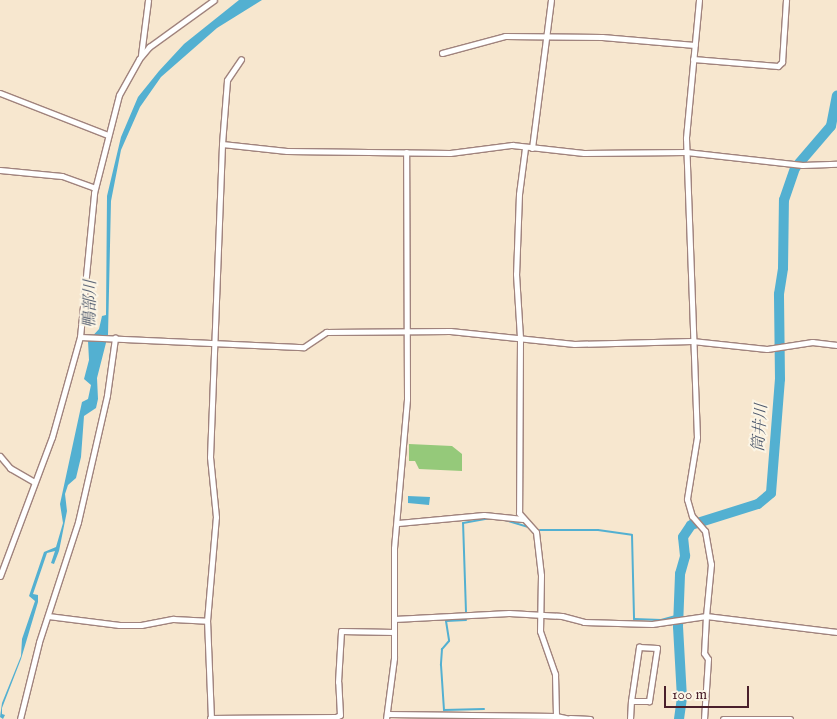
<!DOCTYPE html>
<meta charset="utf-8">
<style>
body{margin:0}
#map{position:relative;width:837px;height:719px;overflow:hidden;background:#f7e7cf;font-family:"IM FELL English","Noto Serif JP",serif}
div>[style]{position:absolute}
.green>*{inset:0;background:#95c97a}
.water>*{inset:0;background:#53b0d1}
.stream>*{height:2px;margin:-1px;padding:0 1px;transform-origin:1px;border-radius:1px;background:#53b0d1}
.river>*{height:10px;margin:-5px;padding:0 5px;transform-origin:5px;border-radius:5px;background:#53b0d1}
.roads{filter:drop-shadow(1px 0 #a0837d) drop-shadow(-1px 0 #a0837d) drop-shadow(0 1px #a0837d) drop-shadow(0 -1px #a0837d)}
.minor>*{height:5px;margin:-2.5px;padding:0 2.5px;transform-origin:2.5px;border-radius:2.5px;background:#fff}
span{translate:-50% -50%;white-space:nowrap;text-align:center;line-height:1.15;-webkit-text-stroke:4px #fcf5e5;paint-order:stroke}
.water-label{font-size:16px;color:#4e596d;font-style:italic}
.scale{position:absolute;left:664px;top:686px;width:85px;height:22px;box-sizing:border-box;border:2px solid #4a1f2b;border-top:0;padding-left:6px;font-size:15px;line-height:18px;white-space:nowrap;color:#4a1f2b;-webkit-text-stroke:4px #fcf5e5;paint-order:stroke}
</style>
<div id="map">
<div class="green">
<i style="clip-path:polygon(409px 444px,452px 446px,462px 454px,462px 471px,419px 469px,415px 461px,409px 461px)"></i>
</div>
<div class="water">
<i style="clip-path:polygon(239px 0,262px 0,217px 28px,161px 77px,140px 107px,121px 150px,111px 201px,108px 335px,97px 378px,98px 399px,96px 408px,84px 416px,81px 457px,76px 478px,68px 485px,65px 494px,67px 511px,59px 551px,54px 564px,51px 563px,55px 551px,47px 553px,33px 594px,38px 595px,38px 602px,21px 659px,2px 708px,2px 714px,5px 715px,3px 719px,0 717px,2px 703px,21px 656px,22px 639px,35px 601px,29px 596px,44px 552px,56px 547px,63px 523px,60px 504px,82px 402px,88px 399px,91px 385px,84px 379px,89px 360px,88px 341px,99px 329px,102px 316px,106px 315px,107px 196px,121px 137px,138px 97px,159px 71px,184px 44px)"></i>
<i style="clip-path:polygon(408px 496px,430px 497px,429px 505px,408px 503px)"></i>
</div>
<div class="stream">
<i style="left:505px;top:520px;width:27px;rotate:17deg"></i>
<i style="left:540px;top:530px;width:58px"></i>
<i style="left:598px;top:530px;width:34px;rotate:8deg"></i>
<i style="left:632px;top:535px;width:84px;rotate:88.6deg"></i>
<i style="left:634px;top:619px;width:27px;rotate:2deg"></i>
<i style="left:661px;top:620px;width:20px;rotate:-15deg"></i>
<i style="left:466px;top:612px;width:89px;rotate:-91.9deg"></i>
<i style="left:463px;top:523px;width:28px;rotate:-10deg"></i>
<i style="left:466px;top:620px;width:20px;rotate:177deg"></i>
<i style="left:446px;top:621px;width:20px;rotate:81deg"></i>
<i style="left:449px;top:641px;width:11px;rotate:131deg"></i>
<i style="left:442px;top:649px;width:16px;rotate:94deg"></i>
<i style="left:441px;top:665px;width:45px;rotate:86.2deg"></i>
<i style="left:444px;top:710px;width:40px;rotate:-1.4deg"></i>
</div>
<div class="river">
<i style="left:679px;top:719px;width:21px;rotate:-82deg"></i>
<i style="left:682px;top:698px;width:71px;rotate:-93.2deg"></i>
<i style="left:678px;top:627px;width:53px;rotate:-87.8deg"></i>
<i style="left:680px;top:574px;width:19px;rotate:-74deg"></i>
<i style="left:685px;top:556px;width:19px;rotate:-96deg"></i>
<i style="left:683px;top:537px;width:14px;rotate:-56deg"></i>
<i style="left:691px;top:525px;width:70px;rotate:-17.4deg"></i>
<i style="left:758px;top:504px;width:17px;rotate:-40deg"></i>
<i style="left:771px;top:493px;width:114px;rotate:-85.5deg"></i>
<i style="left:780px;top:379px;width:85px;rotate:-90.7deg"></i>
<i style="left:779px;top:294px;width:26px;rotate:-81deg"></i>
<i style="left:783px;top:268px;width:68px;rotate:-89.2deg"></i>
<i style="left:784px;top:200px;width:34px;rotate:-71deg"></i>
<i style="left:795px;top:168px;width:55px;rotate:-49.4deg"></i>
<i style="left:831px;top:126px;width:31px;rotate:-79deg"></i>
</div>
<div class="roads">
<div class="minor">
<i style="left:699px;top:0;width:139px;rotate:95.4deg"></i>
<i style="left:686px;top:138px;width:299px;rotate:87.9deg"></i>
<i style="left:697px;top:437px;width:63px;rotate:99.2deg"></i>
<i style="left:687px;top:499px;width:18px;rotate:74deg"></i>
<i style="left:692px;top:516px;width:20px;rotate:49deg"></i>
<i style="left:705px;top:531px;width:34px;rotate:80deg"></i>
<i style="left:711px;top:564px;width:52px;rotate:95.5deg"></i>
<i style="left:706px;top:616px;width:37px;rotate:93deg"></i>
<i style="left:704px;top:653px;width:7px;rotate:56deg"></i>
<i style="left:708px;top:659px;width:60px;rotate:93.8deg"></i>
<i style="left:442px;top:53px;width:65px;rotate:-15.1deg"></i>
<i style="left:505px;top:36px;width:97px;rotate:0.6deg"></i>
<i style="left:602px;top:37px;width:93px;rotate:4.9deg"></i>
<i style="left:141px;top:55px;width:55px;rotate:-82.7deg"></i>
<i style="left:693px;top:59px;width:85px;rotate:4.7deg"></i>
<i style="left:778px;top:66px;width:6px;rotate:-45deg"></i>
<i style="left:782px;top:62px;width:62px;rotate:-86.3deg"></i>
<i style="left:0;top:93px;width:116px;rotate:21.3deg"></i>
<i style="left:222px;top:144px;width:64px;rotate:-85.5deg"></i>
<i style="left:227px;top:80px;width:25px;rotate:-56deg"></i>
<i style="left:525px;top:148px;width:46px;rotate:97.4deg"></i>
<i style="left:519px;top:194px;width:80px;rotate:92.1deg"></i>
<i style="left:516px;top:274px;width:64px;rotate:86.4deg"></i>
<i style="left:520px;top:338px;width:175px;rotate:90.3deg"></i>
<i style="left:519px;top:513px;width:25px;rotate:48deg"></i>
<i style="left:536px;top:532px;width:43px;rotate:83.4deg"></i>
<i style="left:541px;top:575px;width:56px;rotate:91deg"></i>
<i style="left:540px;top:631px;width:46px;rotate:70.8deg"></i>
<i style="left:555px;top:674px;width:42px;rotate:88.6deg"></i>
<i style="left:556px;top:716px;width:14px;rotate:12deg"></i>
<i style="left:532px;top:148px;width:149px;rotate:-82.7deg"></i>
<i style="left:0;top:170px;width:62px;rotate:5.5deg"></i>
<i style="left:62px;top:176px;width:35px;rotate:20deg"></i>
<i style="left:80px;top:337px;width:224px;rotate:2.6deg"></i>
<i style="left:304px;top:347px;width:27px;rotate:-34deg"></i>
<i style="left:326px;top:332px;width:124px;rotate:-0.5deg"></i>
<i style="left:450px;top:331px;width:125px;rotate:6deg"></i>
<i style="left:574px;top:344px;width:118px;rotate:-1.5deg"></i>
<i style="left:692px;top:341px;width:75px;rotate:6.1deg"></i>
<i style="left:767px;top:349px;width:46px;rotate:-8.8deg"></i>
<i style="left:812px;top:342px;width:25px;rotate:7deg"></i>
<i style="left:0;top:456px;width:16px;rotate:50deg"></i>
<i style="left:10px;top:468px;width:28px;rotate:30deg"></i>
<i style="left:398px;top:523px;width:86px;rotate:-5.3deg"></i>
<i style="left:484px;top:515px;width:39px;rotate:6deg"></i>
<i style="left:0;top:576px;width:148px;rotate:-69.5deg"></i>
<i style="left:52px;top:437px;width:104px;rotate:-74.4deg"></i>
<i style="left:80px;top:337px;width:145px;rotate:-84.4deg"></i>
<i style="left:94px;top:193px;width:101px;rotate:-75.7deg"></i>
<i style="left:119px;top:95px;width:41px;rotate:-60.9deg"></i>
<i style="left:139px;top:59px;width:16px;rotate:-50deg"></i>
<i style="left:149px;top:47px;width:80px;rotate:-35.9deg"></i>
<i style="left:48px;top:616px;width:72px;rotate:7.2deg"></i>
<i style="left:119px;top:625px;width:22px"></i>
<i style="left:141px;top:625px;width:33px;rotate:-11deg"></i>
<i style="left:173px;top:619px;width:34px;rotate:3deg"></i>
<i style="left:394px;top:619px;width:115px;rotate:-3deg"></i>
<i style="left:509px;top:613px;width:53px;rotate:3.2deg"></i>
<i style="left:562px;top:616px;width:23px;rotate:15deg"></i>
<i style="left:584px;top:622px;width:68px;rotate:1.7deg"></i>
<i style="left:652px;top:624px;width:55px;rotate:-8.4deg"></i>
<i style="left:706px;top:616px;width:132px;rotate:7deg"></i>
<i style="left:387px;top:714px;width:169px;rotate:0.7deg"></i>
<i style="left:210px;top:718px;width:126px;rotate:-0.5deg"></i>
<i style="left:336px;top:717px;width:4px;rotate:-27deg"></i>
<i style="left:340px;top:715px;width:33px;rotate:-93deg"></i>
<i style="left:338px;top:682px;width:51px;rotate:-86.6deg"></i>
<i style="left:341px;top:631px;width:53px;rotate:1.1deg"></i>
<i style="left:570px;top:718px;width:20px;rotate:3deg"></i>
<i style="left:20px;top:719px;width:79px;rotate:-76.1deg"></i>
<i style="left:39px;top:642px;width:126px;rotate:-72deg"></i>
<i style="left:78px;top:522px;width:130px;rotate:-77.1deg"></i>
<i style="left:107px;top:395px;width:58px;rotate:-82deg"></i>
<i style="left:211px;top:719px;width:98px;rotate:-92.3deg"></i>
<i style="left:207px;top:621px;width:104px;rotate:-85.1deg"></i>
<i style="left:216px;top:517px;width:60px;rotate:-95.7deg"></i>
<i style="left:210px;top:457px;width:313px;rotate:-87.8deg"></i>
<i style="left:222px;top:144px;width:65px;rotate:6.1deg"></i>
<i style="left:287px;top:151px;width:163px;rotate:0.7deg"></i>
<i style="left:450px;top:153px;width:63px;rotate:-7.4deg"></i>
<i style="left:512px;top:145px;width:72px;rotate:6.3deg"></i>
<i style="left:584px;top:153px;width:102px;rotate:-0.6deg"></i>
<i style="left:686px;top:152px;width:117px;rotate:6.4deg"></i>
<i style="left:802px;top:165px;width:35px;rotate:-2deg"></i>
<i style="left:386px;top:719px;width:62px;rotate:-82.5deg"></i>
<i style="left:394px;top:658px;width:110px;rotate:-90deg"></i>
<i style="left:394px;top:548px;width:150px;rotate:-85deg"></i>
<i style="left:407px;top:399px;width:247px;rotate:-90.2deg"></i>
<i style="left:630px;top:719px;width:18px;rotate:-87deg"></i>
<i style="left:631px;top:701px;width:55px;rotate:-81.6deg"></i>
<i style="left:639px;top:647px;width:18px;rotate:3deg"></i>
<i style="left:657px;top:648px;width:54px;rotate:98.6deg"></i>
<i style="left:649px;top:701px;width:18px;rotate:180deg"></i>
<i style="left:723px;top:719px;width:67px"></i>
</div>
</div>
<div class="water-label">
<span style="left:91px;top:304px;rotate:-89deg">鴨部川</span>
<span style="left:761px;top:428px;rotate:-86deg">筒井川</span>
</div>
<div class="scale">100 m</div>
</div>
